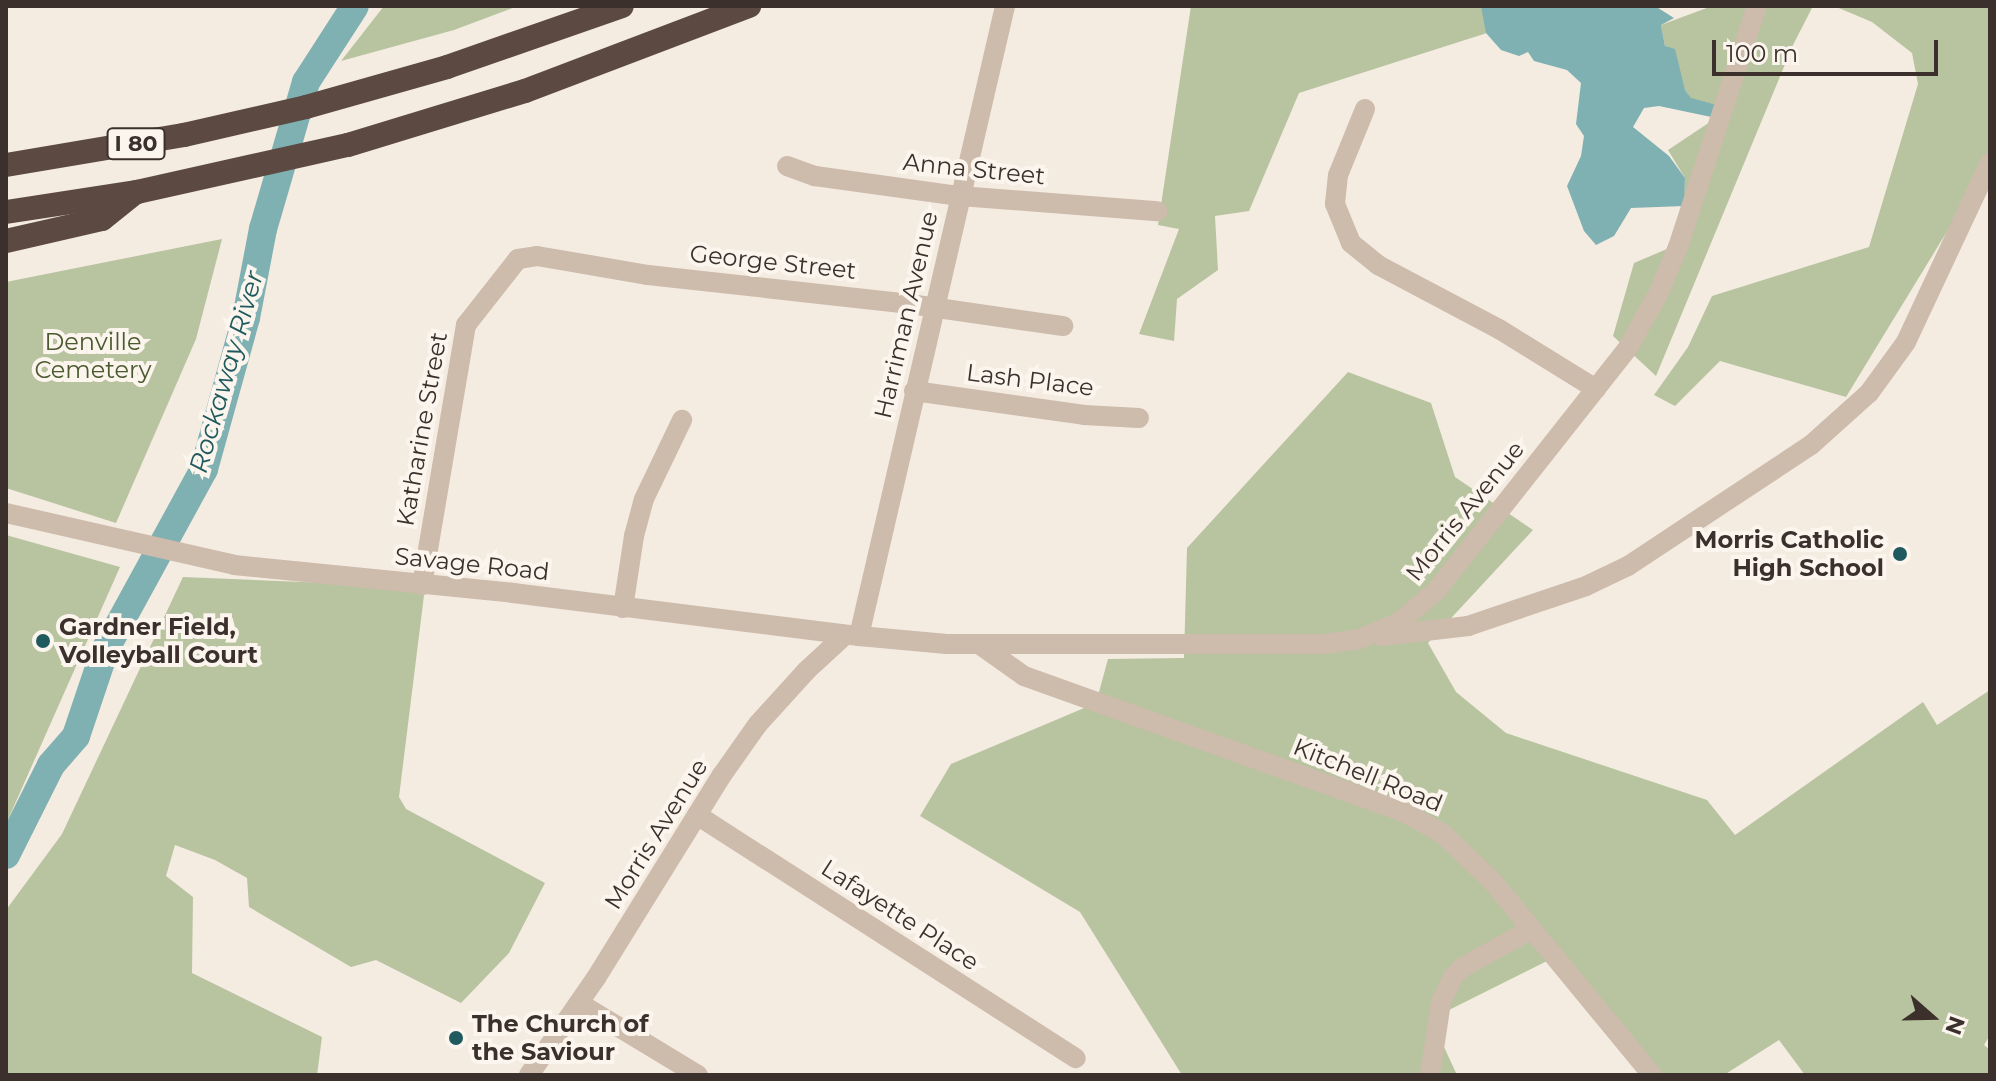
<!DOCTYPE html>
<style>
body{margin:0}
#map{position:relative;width:1996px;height:1081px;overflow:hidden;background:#f4ebe1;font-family:Montserrat,sans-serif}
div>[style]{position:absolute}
.green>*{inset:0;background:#b8c4a0}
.water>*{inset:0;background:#7fb0b2}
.river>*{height:28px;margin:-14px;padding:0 14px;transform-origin:14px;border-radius:14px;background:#7fb0b2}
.minor>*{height:20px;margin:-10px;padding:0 10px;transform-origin:10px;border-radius:10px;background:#cdbbac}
.highway>*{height:24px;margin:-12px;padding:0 12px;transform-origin:12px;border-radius:12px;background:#5c4a42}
.dots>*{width:22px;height:22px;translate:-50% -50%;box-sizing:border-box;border:4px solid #fbf5ee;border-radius:50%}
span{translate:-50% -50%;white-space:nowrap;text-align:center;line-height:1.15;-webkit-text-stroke:8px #fbf5ee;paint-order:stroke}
.shield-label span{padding:2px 6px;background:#fbf5ee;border:2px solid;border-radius:6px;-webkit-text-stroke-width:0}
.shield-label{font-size:22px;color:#3b302b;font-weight:700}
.street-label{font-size:24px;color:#3b302b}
.park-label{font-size:24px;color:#4a5a2e}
.poi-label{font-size:24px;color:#3b302b;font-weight:700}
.right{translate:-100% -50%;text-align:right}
.left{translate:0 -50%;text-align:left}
.water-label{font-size:26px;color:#1f5a5e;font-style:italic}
.frame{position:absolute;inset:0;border:8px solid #3b302b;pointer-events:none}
.north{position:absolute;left:1892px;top:977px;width:80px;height:80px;-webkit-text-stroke:6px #fbf5ee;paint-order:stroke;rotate:110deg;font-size:22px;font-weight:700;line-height:32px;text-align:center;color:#3b302b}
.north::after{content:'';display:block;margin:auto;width:28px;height:36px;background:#3b302b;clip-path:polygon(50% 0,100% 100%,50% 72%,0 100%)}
.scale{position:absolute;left:1712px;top:40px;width:226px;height:36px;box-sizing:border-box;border:4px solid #3b302b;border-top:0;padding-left:10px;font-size:24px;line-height:28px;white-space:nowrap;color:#3b302b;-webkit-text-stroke:6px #fbf5ee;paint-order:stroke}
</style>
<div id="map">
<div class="green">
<i style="clip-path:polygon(384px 6px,518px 6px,454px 30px,341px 61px)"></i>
<i style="clip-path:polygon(1191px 6px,1506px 6px,1512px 25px,1299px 93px,1249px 211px,1215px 216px,1218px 270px,1177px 299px,1174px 341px,1139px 334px,1179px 229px,1158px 225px)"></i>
<i style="clip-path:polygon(1712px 6px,1813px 6px,1793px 45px,1656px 376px,1613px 336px,1634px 263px,1681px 243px,1685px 178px,1668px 150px,1716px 118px,1717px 105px,1691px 99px,1685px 90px,1665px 46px,1661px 25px)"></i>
<i style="clip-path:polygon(1834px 6px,1990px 6px,1990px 161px,1846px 397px,1720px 361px,1675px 406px,1654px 395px,1688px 347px,1712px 296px,1869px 247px,1918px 84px,1912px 53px,1872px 22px)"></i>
<i style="clip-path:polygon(222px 239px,196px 339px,116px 523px,6px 488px,6px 282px)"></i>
<i style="clip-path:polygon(1348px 372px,1431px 403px,1455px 477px,1533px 530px,1428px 643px,1456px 692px,1506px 733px,1707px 800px,1735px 835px,1923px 702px,1937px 725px,1990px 690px,1990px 1035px,1984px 1045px,1990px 1050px,1990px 1075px,1805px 1075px,1779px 1040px,1724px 1075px,1662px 1075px,1553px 958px,1431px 1019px,1457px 1075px,1182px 1075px,1080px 912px,920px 816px,951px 764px,1096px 703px,1108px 659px,1184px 658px,1187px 548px)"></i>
<i style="clip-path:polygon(6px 535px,120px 567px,6px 824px)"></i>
<i style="clip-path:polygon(183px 577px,425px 587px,399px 797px,406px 809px,545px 883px,509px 953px,461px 1003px,376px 960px,351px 967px,249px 907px,247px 878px,215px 860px,175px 845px,166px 876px,193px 897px,192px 973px,322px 1037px,317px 1075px,6px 1075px,6px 910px,62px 834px)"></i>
</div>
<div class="water">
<i style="clip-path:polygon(1481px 6px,1655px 6px,1674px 18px,1661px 25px,1665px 46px,1675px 49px,1685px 90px,1691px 98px,1717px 105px,1716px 118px,1659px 106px,1644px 108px,1633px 127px,1669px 156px,1685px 178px,1684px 206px,1631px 208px,1614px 236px,1596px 245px,1584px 231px,1567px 186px,1581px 156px,1584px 136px,1576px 124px,1581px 83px,1567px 70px,1534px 61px,1528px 52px,1519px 56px,1501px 50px,1486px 33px)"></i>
</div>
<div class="river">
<i style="left:6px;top:855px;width:101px;rotate:-63.4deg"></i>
<i style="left:51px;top:765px;width:38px;rotate:-49deg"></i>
<i style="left:76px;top:736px;width:91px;rotate:-71.4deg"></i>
<i style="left:105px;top:650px;width:206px;rotate:-61.3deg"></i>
<i style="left:204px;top:469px;width:157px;rotate:-74.5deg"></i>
<i style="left:246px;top:318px;width:91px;rotate:-79.2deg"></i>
<i style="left:263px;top:229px;width:153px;rotate:-73.7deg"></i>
<i style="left:306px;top:82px;width:90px;rotate:-57.2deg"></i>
</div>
<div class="minor">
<i style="left:1365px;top:109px;width:71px;rotate:112.2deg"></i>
<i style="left:1338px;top:175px;width:29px;rotate:96deg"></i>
<i style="left:1335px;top:204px;width:42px;rotate:67.7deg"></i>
<i style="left:1351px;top:243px;width:35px;rotate:39deg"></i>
<i style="left:1378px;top:265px;width:137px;rotate:27.9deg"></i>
<i style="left:1499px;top:329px;width:114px;rotate:31.7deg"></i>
<i style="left:787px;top:166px;width:30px;rotate:20deg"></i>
<i style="left:815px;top:176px;width:146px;rotate:7.9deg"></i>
<i style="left:960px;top:196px;width:198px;rotate:4.4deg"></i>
<i style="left:914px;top:391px;width:172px;rotate:8deg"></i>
<i style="left:1084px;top:415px;width:55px;rotate:3.1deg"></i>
<i style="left:6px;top:513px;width:234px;rotate:12.8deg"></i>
<i style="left:234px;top:565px;width:280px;rotate:5.7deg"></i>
<i style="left:513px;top:593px;width:349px;rotate:7.1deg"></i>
<i style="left:859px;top:636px;width:88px;rotate:5.2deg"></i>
<i style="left:947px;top:644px;width:378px"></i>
<i style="left:1325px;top:644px;width:34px;rotate:-8deg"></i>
<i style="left:1359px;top:639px;width:42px;rotate:-22.3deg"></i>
<i style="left:1398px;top:623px;width:50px;rotate:-40.1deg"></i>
<i style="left:1436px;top:591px;width:310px;rotate:-51.7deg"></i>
<i style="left:1628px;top:348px;width:64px;rotate:-61deg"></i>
<i style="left:1659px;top:292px;width:49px;rotate:-67.1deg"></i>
<i style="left:1678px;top:247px;width:254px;rotate:-71.9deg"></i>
<i style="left:422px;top:585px;width:264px;rotate:-80.4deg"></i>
<i style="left:466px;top:325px;width:84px;rotate:-51.8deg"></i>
<i style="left:518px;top:259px;width:19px;rotate:-9deg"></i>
<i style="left:537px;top:256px;width:113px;rotate:9.7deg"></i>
<i style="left:648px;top:275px;width:257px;rotate:6.3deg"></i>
<i style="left:903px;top:303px;width:162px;rotate:8.2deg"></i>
<i style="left:623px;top:608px;width:73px;rotate:-81.3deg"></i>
<i style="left:634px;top:536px;width:38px;rotate:-75deg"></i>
<i style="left:644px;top:499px;width:88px;rotate:-64.3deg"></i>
<i style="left:859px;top:636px;width:647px;rotate:-76.95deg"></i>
<i style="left:1382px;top:636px;width:87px;rotate:-6.6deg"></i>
<i style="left:1468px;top:626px;width:125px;rotate:-18.7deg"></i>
<i style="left:1586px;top:586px;width:47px;rotate:-25.5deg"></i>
<i style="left:1628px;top:566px;width:219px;rotate:-33.5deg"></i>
<i style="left:1811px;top:445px;width:78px;rotate:-41.9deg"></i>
<i style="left:1869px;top:393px;width:63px;rotate:-54deg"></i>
<i style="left:1906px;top:342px;width:198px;rotate:-64.9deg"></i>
<i style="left:979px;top:644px;width:55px;rotate:35.4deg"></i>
<i style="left:1024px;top:676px;width:404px;rotate:19.7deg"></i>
<i style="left:1404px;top:812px;width:45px;rotate:29.4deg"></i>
<i style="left:1443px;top:834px;width:69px;rotate:43.8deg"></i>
<i style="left:1493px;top:882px;width:250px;rotate:50.5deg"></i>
<i style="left:697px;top:815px;width:450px;rotate:32.7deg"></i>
<i style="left:579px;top:1003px;width:139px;rotate:31.2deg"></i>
<i style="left:529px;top:1075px;width:118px;rotate:-55.4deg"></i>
<i style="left:596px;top:978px;width:239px;rotate:-58.2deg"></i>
<i style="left:722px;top:775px;width:62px;rotate:-54.8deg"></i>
<i style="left:758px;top:724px;width:72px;rotate:-47.8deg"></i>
<i style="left:806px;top:671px;width:53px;rotate:-42.7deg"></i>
<i style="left:1430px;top:1075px;width:74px;rotate:-81.4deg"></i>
<i style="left:1441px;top:1002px;width:28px;rotate:-64deg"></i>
<i style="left:1453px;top:977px;width:14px;rotate:-45deg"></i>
<i style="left:1463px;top:967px;width:77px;rotate:-28.9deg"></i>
</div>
<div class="highway">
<i style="left:6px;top:165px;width:181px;rotate:-9.6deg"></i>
<i style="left:184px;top:135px;width:125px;rotate:-12.9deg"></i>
<i style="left:306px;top:107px;width:147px;rotate:-15.8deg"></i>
<i style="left:447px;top:67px;width:185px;rotate:-19.2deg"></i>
<i style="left:6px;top:212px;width:133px;rotate:-8.7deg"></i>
<i style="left:137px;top:192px;width:216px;rotate:-12.6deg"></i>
<i style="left:348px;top:145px;width:185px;rotate:-17deg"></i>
<i style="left:525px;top:91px;width:240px;rotate:-20.8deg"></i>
<i style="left:6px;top:241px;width:98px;rotate:-12.9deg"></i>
<i style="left:102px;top:219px;width:43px;rotate:-38.5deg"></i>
</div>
<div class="dots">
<i style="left:1900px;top:554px;background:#1f5a5e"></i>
<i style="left:43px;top:641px;background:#1f5a5e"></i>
<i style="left:456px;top:1038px;background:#1f5a5e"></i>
</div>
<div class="shield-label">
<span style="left:136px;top:144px">I 80</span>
</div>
<div class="street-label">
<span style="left:974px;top:169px;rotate:6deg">Anna Street</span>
<span style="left:773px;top:262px;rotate:6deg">George Street</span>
<span style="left:906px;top:315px;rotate:-77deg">Harriman Avenue</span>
<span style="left:1030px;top:380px;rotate:7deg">Lash Place</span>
<span style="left:422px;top:429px;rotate:-80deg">Katharine Street</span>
<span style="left:1465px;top:511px;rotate:-51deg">Morris Avenue</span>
<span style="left:472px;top:564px;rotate:6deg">Savage Road</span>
<span style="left:1368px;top:775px;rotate:22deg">Kitchell Road</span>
<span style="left:656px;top:834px;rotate:-58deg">Morris Avenue</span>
<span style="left:900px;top:915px;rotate:33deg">Lafayette Place</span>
</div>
<div class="park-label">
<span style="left:93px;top:356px">Denville<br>Cemetery</span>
</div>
<div class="poi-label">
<span class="right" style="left:1884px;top:554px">Morris Catholic<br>High School</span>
<span class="left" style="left:59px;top:641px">Gardner Field,<br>Volleyball Court</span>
<span class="left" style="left:472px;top:1038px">The Church of<br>the Saviour</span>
</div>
<div class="water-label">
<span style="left:227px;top:372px;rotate:-74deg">Rockaway River</span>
</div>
<div class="frame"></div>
<div class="north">N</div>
<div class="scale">100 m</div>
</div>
